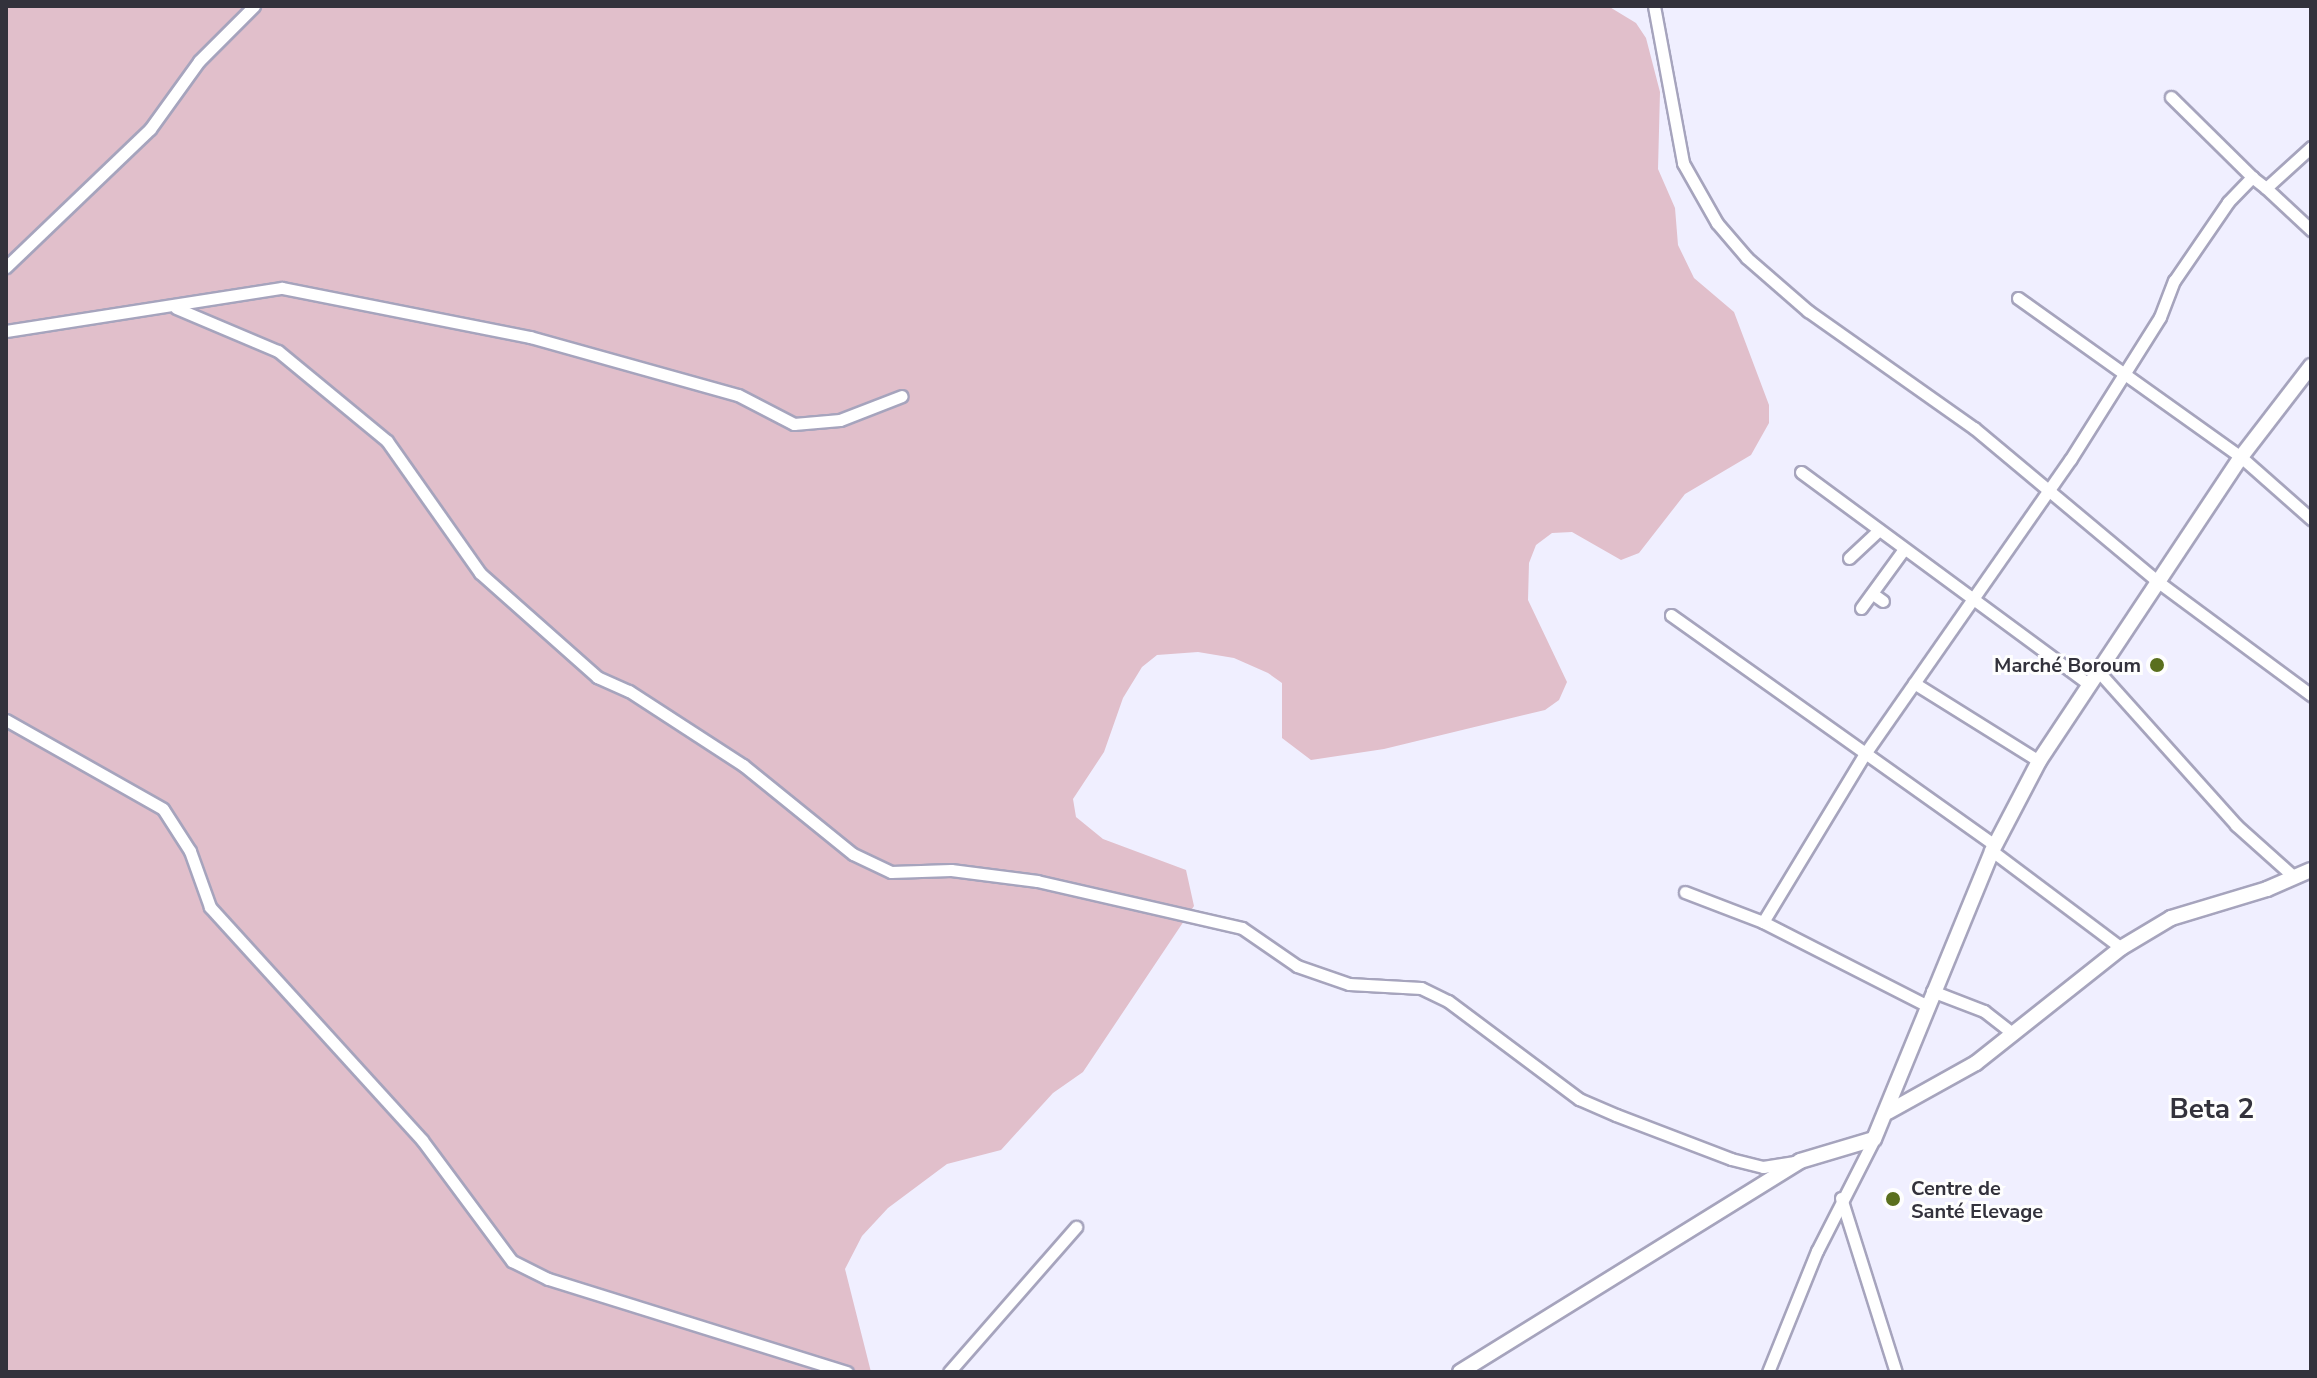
<!DOCTYPE html>
<meta charset="utf-8">
<style>
body{margin:0}
#map{position:relative;width:2317px;height:1378px;overflow:hidden;background:#f0efff;font-family:"Nunito Sans",sans-serif}
div>[style]{position:absolute}
.green>*{inset:0;background:#e1bfcb}
.roads{filter:drop-shadow(2px 0 #a6a4bd) drop-shadow(-2px 0 #a6a4bd) drop-shadow(0 2px #a6a4bd) drop-shadow(0 -2px #a6a4bd)}
.minor>*{height:11px;margin:-5.5px;padding:0 5.5px;transform-origin:5.5px;border-radius:5.5px;background:#fff}
.tertiary>*{height:14px;margin:-7px;padding:0 7px;transform-origin:7px;border-radius:7px;background:#fff}
.dots>*{width:22px;height:22px;translate:-50% -50%;box-sizing:border-box;border:4px solid #fefefe;border-radius:50%}
span{translate:-50% -50%;white-space:nowrap;text-align:center;line-height:1.15;-webkit-text-stroke:6px #fefefe;paint-order:stroke}
.poi-label{font-size:20px;color:#33323c;font-weight:700}
.right{translate:-100% -50%;text-align:right}
.left{translate:0 -50%;text-align:left}
.district-label{font-size:28px;color:#33323c;font-weight:700}
.frame{position:absolute;inset:0;border:8px solid #33323c;pointer-events:none}
</style>
<div id="map">
<div class="green">
<i style="clip-path:polygon(6px 6px,1608px 6px,1636px 23px,1646px 38px,1660px 92px,1658px 169px,1675px 208px,1678px 245px,1694px 278px,1734px 312px,1769px 405px,1769px 423px,1751px 455px,1685px 494px,1639px 553px,1621px 560px,1572px 532px,1552px 533px,1536px 545px,1529px 563px,1528px 600px,1567px 682px,1559px 700px,1545px 710px,1384px 749px,1311px 760px,1282px 738px,1282px 683px,1268px 673px,1234px 658px,1198px 652px,1157px 655px,1142px 667px,1123px 698px,1104px 752px,1073px 799px,1076px 817px,1103px 839px,1186px 870px,1194px 906px,1083px 1072px,1053px 1093px,1001px 1150px,947px 1164px,888px 1208px,862px 1236px,845px 1269px,871px 1372px,6px 1372px)"></i>
</div>
<div class="roads">
<div class="minor">
<i style="left:1654px;top:6px;width:160px;rotate:79.5deg"></i>
<i style="left:1683px;top:163px;width:69px;rotate:60.5deg"></i>
<i style="left:1717px;top:223px;width:46px;rotate:49.4deg"></i>
<i style="left:1747px;top:258px;width:81px;rotate:41deg"></i>
<i style="left:1808px;top:311px;width:203px;rotate:35.2deg"></i>
<i style="left:1974px;top:428px;width:239px;rotate:39.9deg"></i>
<i style="left:2157px;top:581px;width:192px;rotate:36.5deg"></i>
<i style="left:2171px;top:97px;width:114px;rotate:44.6deg"></i>
<i style="left:2266px;top:188px;width:62px;rotate:43deg"></i>
<i style="left:6px;top:267px;width:199px;rotate:-43.8deg"></i>
<i style="left:150px;top:129px;width:84px;rotate:-54.2deg"></i>
<i style="left:199px;top:61px;width:78px;rotate:-45deg"></i>
<i style="left:2018px;top:298px;width:274px;rotate:35.5deg"></i>
<i style="left:2241px;top:457px;width:94px;rotate:41.5deg"></i>
<i style="left:176px;top:308px;width:111px;rotate:22.9deg"></i>
<i style="left:278px;top:351px;width:141px;rotate:39.5deg"></i>
<i style="left:387px;top:441px;width:161px;rotate:54.8deg"></i>
<i style="left:480px;top:573px;width:157px;rotate:41.6deg"></i>
<i style="left:597px;top:677px;width:35px;rotate:24deg"></i>
<i style="left:629px;top:691px;width:136px;rotate:33deg"></i>
<i style="left:743px;top:765px;width:141px;rotate:39deg"></i>
<i style="left:853px;top:854px;width:42px;rotate:25.3deg"></i>
<i style="left:891px;top:872px;width:60px;rotate:-1.9deg"></i>
<i style="left:951px;top:870px;width:87px;rotate:7.3deg"></i>
<i style="left:1037px;top:881px;width:210px;rotate:12.9deg"></i>
<i style="left:1242px;top:928px;width:67px;rotate:34.6deg"></i>
<i style="left:1297px;top:966px;width:55px;rotate:19.1deg"></i>
<i style="left:1349px;top:984px;width:72px;rotate:3.2deg"></i>
<i style="left:1421px;top:988px;width:30px;rotate:26deg"></i>
<i style="left:1448px;top:1001px;width:164px;rotate:36.8deg"></i>
<i style="left:1579px;top:1099px;width:40px;rotate:23.4deg"></i>
<i style="left:1616px;top:1115px;width:123px;rotate:20.9deg"></i>
<i style="left:1731px;top:1159px;width:33px;rotate:14deg"></i>
<i style="left:1763px;top:1167px;width:32px;rotate:-9deg"></i>
<i style="left:6px;top:331px;width:279px;rotate:-8.9deg"></i>
<i style="left:282px;top:288px;width:253px;rotate:11.2deg"></i>
<i style="left:530px;top:337px;width:216px;rotate:15.6deg"></i>
<i style="left:738px;top:395px;width:63px;rotate:27.4deg"></i>
<i style="left:794px;top:424px;width:46px;rotate:-5deg"></i>
<i style="left:840px;top:420px;width:66px;rotate:-21.2deg"></i>
<i style="left:1801px;top:472px;width:358px;rotate:36.4deg"></i>
<i style="left:1849px;top:558px;width:41px;rotate:-43deg"></i>
<i style="left:1873px;top:594px;width:12px;rotate:35deg"></i>
<i style="left:1861px;top:608px;width:73px;rotate:-53.9deg"></i>
<i style="left:1671px;top:615px;width:397px;rotate:35.4deg"></i>
<i style="left:2098px;top:671px;width:207px;rotate:48.1deg"></i>
<i style="left:2236px;top:825px;width:76px;rotate:41.8deg"></i>
<i style="left:1914px;top:683px;width:147px;rotate:32deg"></i>
<i style="left:6px;top:720px;width:180px;rotate:29.5deg"></i>
<i style="left:163px;top:809px;width:50px;rotate:57.3deg"></i>
<i style="left:190px;top:851px;width:59px;rotate:70.3deg"></i>
<i style="left:210px;top:907px;width:315px;rotate:47.7deg"></i>
<i style="left:422px;top:1140px;width:151px;rotate:53.4deg"></i>
<i style="left:512px;top:1261px;width:40px;rotate:26.6deg"></i>
<i style="left:548px;top:1279px;width:313px;rotate:17.3deg"></i>
<i style="left:1992px;top:851px;width:161px;rotate:36.9deg"></i>
<i style="left:1685px;top:892px;width:84px;rotate:21deg"></i>
<i style="left:1763px;top:922px;width:183px;rotate:27deg"></i>
<i style="left:1763px;top:922px;width:195px;rotate:-58.8deg"></i>
<i style="left:1864px;top:755px;width:360px;rotate:-55.1deg"></i>
<i style="left:2070px;top:460px;width:169px;rotate:-57.8deg"></i>
<i style="left:2160px;top:317px;width:39px;rotate:-69deg"></i>
<i style="left:2174px;top:281px;width:96px;rotate:-55.6deg"></i>
<i style="left:2228px;top:202px;width:35px;rotate:-46deg"></i>
<i style="left:2252px;top:177px;width:18px;rotate:38deg"></i>
<i style="left:2266px;top:188px;width:61px;rotate:-42.3deg"></i>
<i style="left:1932px;top:991px;width:56px;rotate:21deg"></i>
<i style="left:1984px;top:1011px;width:37px;rotate:38deg"></i>
<i style="left:1841px;top:1198px;width:182px;rotate:72.5deg"></i>
<i style="left:949px;top:1372px;width:193px;rotate:-48.8deg"></i>
<i style="left:1768px;top:1372px;width:131px;rotate:-68deg"></i>
<i style="left:1817px;top:1251px;width:126px;rotate:-63deg"></i>
</div>
<div class="tertiary">
<i style="left:1888px;top:1112px;width:101px;rotate:-29.1deg"></i>
<i style="left:1976px;top:1063px;width:185px;rotate:-38.4deg"></i>
<i style="left:2121px;top:948px;width:58px;rotate:-31deg"></i>
<i style="left:2171px;top:918px;width:100px;rotate:-16.8deg"></i>
<i style="left:2267px;top:889px;width:48px;rotate:-23.4deg"></i>
<i style="left:1460px;top:1372px;width:400px;rotate:-31.8deg"></i>
<i style="left:1800px;top:1161px;width:77px;rotate:-16.6deg"></i>
<i style="left:1874px;top:1139px;width:311px;rotate:-67.7deg"></i>
<i style="left:1992px;top:851px;width:102px;rotate:-62.4deg"></i>
<i style="left:2039px;top:761px;width:365px;rotate:-56.4deg"></i>
<i style="left:2241px;top:457px;width:115px;rotate:-52.4deg"></i>
</div>
</div>
<div class="dots">
<i style="left:2157px;top:665px;background:#5a6f1e"></i>
<i style="left:1893px;top:1199px;background:#5a6f1e"></i>
</div>
<div class="poi-label">
<span class="right" style="left:2141px;top:665px">Marché Boroum</span>
<span class="left" style="left:1911px;top:1200px">Centre de<br>Santé Elevage</span>
</div>
<div class="district-label">
<span style="left:2212px;top:1109px">Beta 2</span>
</div>
<div class="frame"></div>
</div>
